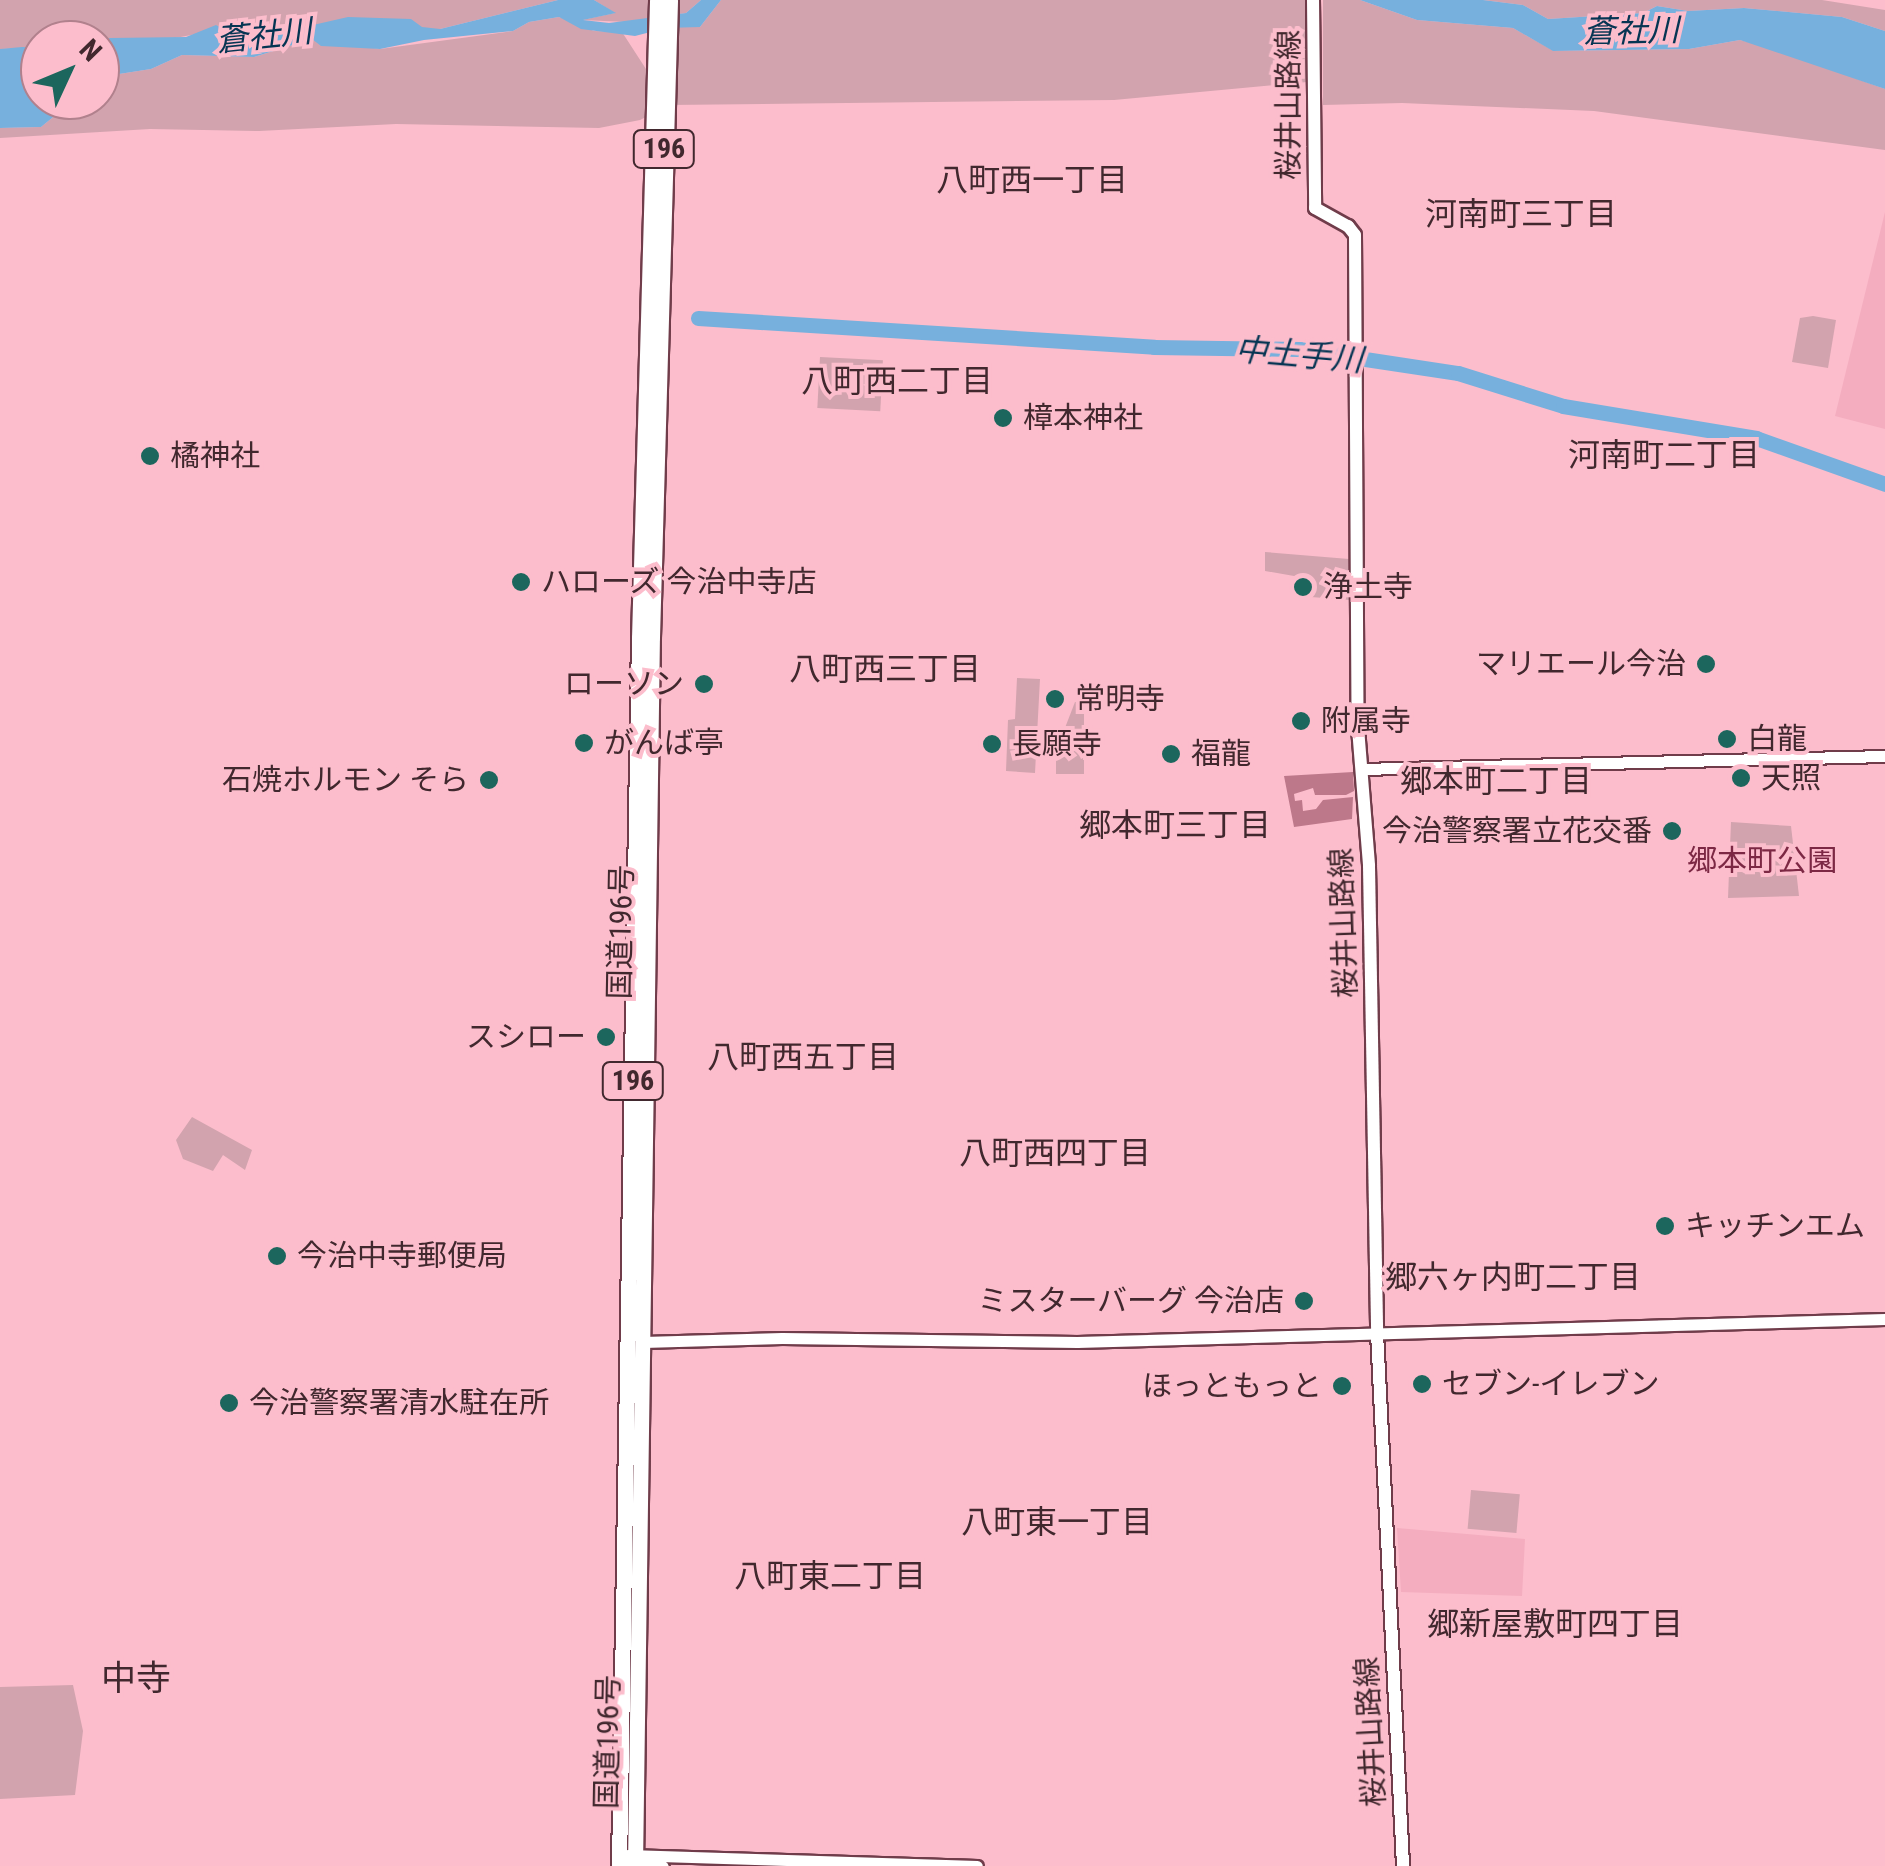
<!DOCTYPE html>
<meta charset="utf-8">
<style>
body{margin:0}
#map{position:relative;width:1885px;height:1866px;overflow:hidden;background:#fcbdcc;font-family:"Roboto Condensed","Noto Sans JP",sans-serif}
div>[style]{position:absolute}
.built>*{inset:0;background:#f4adbf}
.green>*{inset:0;background:#d2a3ae;transform-origin:0 0}
.forest>*{inset:0;background:#bd788a}
.water>*{inset:0;background:#77b0dd}
.river>*{height:15px;margin:-7.5px;padding:0 7.5px;transform-origin:7.5px;border-radius:7.5px;background:#77b0dd}
.roads{filter:drop-shadow(2px 0 #703c4a) drop-shadow(-2px 0 #703c4a) drop-shadow(0 2px #703c4a) drop-shadow(0 -2px #703c4a)}
.tertiary>*{height:11px;margin:-5.5px;padding:0 5.5px;transform-origin:5.5px;border-radius:5.5px;background:#fff}
.secondary>*{height:12px;margin:-6px;padding:0 6px;transform-origin:6px;border-radius:6px;background:#fff}
.trunk>*{height:15px;margin:-7.5px;padding:0 7.5px;transform-origin:7.5px;border-radius:7.5px;background:#fff}
.dots>*{width:28px;height:28px;translate:-50% -50%;box-sizing:border-box;border:5px solid #fcbdcc;border-radius:50%}
span{translate:-50% -50%;white-space:nowrap;text-align:center;line-height:1.15;-webkit-text-stroke:8px #fcbdcc;paint-order:stroke}
.shield-label span{padding:2px 8px;background:#fcbdcc;border:2px solid;border-radius:8px;-webkit-text-stroke-width:0}
.shield-label{font-size:28px;color:#41282e;font-weight:700}
.street-label{font-size:30px;color:#41282e}
.poi-label{font-size:30px;color:#41282e}
.left{translate:0 -50%;text-align:left}
.right{translate:-100% -50%;text-align:right}
.park-label{font-size:30px;color:#7c2844}
.water-label{font-size:32px;color:#063553;font-style:italic}
.neighbourhood-label{font-size:32px;color:#41282e}
.quarter-label{font-size:35px;color:#41282e}
.north{position:absolute;left:20px;top:20px;width:100px;height:100px;box-sizing:border-box;background:#fcbdcc;border:2px solid #b1818d;border-radius:50%;rotate:46deg;font-size:28px;font-weight:700;line-height:40px;text-align:center;color:#41282e}
.north::after{content:'';display:block;margin:auto;width:35px;height:45px;background:#1c665d;clip-path:polygon(50% 0,100% 100%,50% 72%,0 100%)}
</style>
<div id="map">
<div class="built">
<i style="clip-path:polygon(1885px 212px,1885px 429px,1835px 416px)"></i>
<i style="clip-path:polygon(1397px 1528px,1525px 1539px,1522px 1596px,1401px 1592px)"></i>
</div>
<div class="green">
<i style="clip-path:polygon(0 0,558px 0,440px 29px,277px 33px,265px 24px,249px 24px,170px 39px,40px 40px,40px 48px,0 49px)"></i>
<i style="clip-path:polygon(594px 0,701px 0,686px 13px,627px 22px,582px 20px,615px 13px)"></i>
<i style="clip-path:polygon(721px 0,1307px 0,1307px 82px,1114px 100px,669px 105px,640px 120px,599px 128px,396px 124px,259px 131px,150px 129px,0 138px,0 128px,41px 127px,74px 100px,100px 100px,100px 77px,151px 69px,182px 55px,254px 57px,312px 39px,380px 49px,513px 31px,529px 22px,559px 17px,594px 31px,622px 32px,668px 103px,669px 27px,700px 27px)"></i>
<i style="clip-path:polygon(1323px 0,1360px 0,1417px 20px,1513px 28px,1554px 51px,1689px 49px,1740px 40px,1771px 48px,1885px 89px,1885px 150px,1594px 111px,1402px 103px,1323px 105px)"></i>
<i style="clip-path:polygon(1483px 0,1822px 0,1885px 10px,1885px 31px,1842px 17px,1744px 8px,1688px 11px,1657px 6px,1643px 13px,1548px 19px,1523px 5px)"></i>
<i style="clip-path:polygon(1813px 316px,1836px 320px,1828px 368px,1792px 362px,1800px 318px)"></i>
<i style="left:820px;top:357px;width:63px;height:51px;rotate:3deg"></i>
<i style="clip-path:polygon(1265px 552px,1349px 559px,1350px 600px,1311px 597px,1311px 579px,1265px 571px)"></i>
<i style="clip-path:polygon(1017px 678px,1040px 679px,1035px 773px,1006px 771px,1008px 720px,1015px 719px)"></i>
<i style="clip-path:polygon(1075px 702px,1084px 702px,1084px 774px,1056px 774px,1056px 751px)"></i>
<i style="clip-path:polygon(1731px 822px,1791px 826px,1799px 896px,1728px 898px)"></i>
<i style="clip-path:polygon(192px 1117px,252px 1150px,245px 1170px,223px 1155px,213px 1171px,183px 1159px,176px 1140px)"></i>
<i style="left:1471px;top:1490px;width:49px;height:39px;rotate:5deg"></i>
<i style="clip-path:polygon(73px 1685px,83px 1731px,75px 1795px,0 1799px,0 1687px)"></i>
</div>
<div class="forest">
<i style="clip-path:polygon(1353px 772px,1354px 791px,1346px 795px,1315px 795px,1313px 788px,1294px 794px,1295px 801px,1302px 800px,1303px 811px,1316px 809px,1323px 800px,1353px 797px,1352px 819px,1294px 827px,1284px 776px)"></i>
</div>
<div class="water">
<i style="clip-path:polygon(558px 0,594px 0,616px 13px,583px 20px,609px 23px,686px 13px,701px 0,721px 0,700px 27px,666px 28px,635px 36px,581px 29px,559px 17px,529px 22px,513px 31px,424px 40px,380px 49px,321px 46px,312px 39px,254px 57px,182px 55px,151px 69px,100px 77px,100px 43px,110px 38px,186px 37px,216px 25px,225px 30px,265px 24px,278px 33px,348px 17px,411px 19px,422px 27px,440px 29px)"></i>
<i style="clip-path:polygon(1360px 0,1483px 0,1523px 5px,1548px 19px,1643px 13px,1657px 6px,1688px 11px,1744px 8px,1842px 17px,1885px 31px,1885px 89px,1740px 40px,1689px 49px,1553px 51px,1513px 28px,1417px 20px)"></i>
<i style="clip-path:polygon(22px 47px,40px 48px,40px 100px,74px 100px,41px 127px,0 128px,0 49px)"></i>
</div>
<div class="river">
<i style="left:698px;top:318px;width:457px;rotate:3.6deg"></i>
<i style="left:1154px;top:347px;width:145px;rotate:0.8deg"></i>
<i style="left:1299px;top:349px;width:161px;rotate:8.6deg"></i>
<i style="left:1458px;top:373px;width:110px;rotate:17.4deg"></i>
<i style="left:1563px;top:406px;width:196px;rotate:9.4deg"></i>
<i style="left:1756px;top:438px;width:137px;rotate:19.6deg"></i>
</div>
<div class="roads">
<div class="tertiary">
<i style="left:1361px;top:769px;width:524px;rotate:-1.42deg"></i>
<i style="left:643px;top:1342px;width:139px;rotate:-1.6deg"></i>
<i style="left:782px;top:1338px;width:295px;rotate:0.8deg"></i>
<i style="left:1077px;top:1342px;width:808px;rotate:-1.63deg"></i>
<i style="left:628px;top:1855px;width:349px;rotate:1.8deg"></i>
<i style="left:628px;top:1862px;width:35px;rotate:7deg"></i>
</div>
<div class="secondary">
<i style="left:1313px;top:0;width:208px;rotate:89.4deg"></i>
<i style="left:1315px;top:208px;width:38px;rotate:29deg"></i>
<i style="left:1348px;top:226px;width:11px;rotate:52deg"></i>
<i style="left:1355px;top:235px;width:493px;rotate:89.7deg"></i>
<i style="left:1358px;top:728px;width:138px;rotate:85.4deg"></i>
<i style="left:1369px;top:866px;width:466px;rotate:89deg"></i>
<i style="left:1377px;top:1332px;width:535px;rotate:87.21deg"></i>
</div>
<div class="trunk">
<i style="left:619px;top:1866px;width:1228px;rotate:-89.07deg"></i>
<i style="left:639px;top:638px;width:638px;rotate:-88.38deg"></i>
<i style="left:635px;top:1866px;width:1229px;rotate:-89.21deg"></i>
<i style="left:652px;top:637px;width:637px;rotate:-88.38deg"></i>
</div>
</div>
<div class="dots">
<i style="left:1003px;top:418px;background:#1c665d"></i>
<i style="left:150px;top:456px;background:#1c665d"></i>
<i style="left:521px;top:582px;background:#1c665d"></i>
<i style="left:1303px;top:587px;background:#1c665d"></i>
<i style="left:1706px;top:664px;background:#1c665d"></i>
<i style="left:704px;top:684px;background:#1c665d"></i>
<i style="left:1055px;top:699px;background:#1c665d"></i>
<i style="left:1301px;top:721px;background:#1c665d"></i>
<i style="left:1727px;top:739px;background:#1c665d"></i>
<i style="left:584px;top:743px;background:#1c665d"></i>
<i style="left:992px;top:744px;background:#1c665d"></i>
<i style="left:1171px;top:754px;background:#1c665d"></i>
<i style="left:1741px;top:778px;background:#1c665d"></i>
<i style="left:489px;top:780px;background:#1c665d"></i>
<i style="left:1672px;top:831px;background:#1c665d"></i>
<i style="left:606px;top:1037px;background:#1c665d"></i>
<i style="left:1665px;top:1226px;background:#1c665d"></i>
<i style="left:277px;top:1256px;background:#1c665d"></i>
<i style="left:1304px;top:1301px;background:#1c665d"></i>
<i style="left:1422px;top:1384px;background:#1c665d"></i>
<i style="left:1342px;top:1386px;background:#1c665d"></i>
<i style="left:229px;top:1403px;background:#1c665d"></i>
</div>
<div class="shield-label">
<span style="left:664px;top:149px">196</span>
<span style="left:633px;top:1081px">196</span>
</div>
<div class="street-label">
<span style="left:1289px;top:105px;rotate:-90deg">桜井山路線</span>
<span style="left:1344px;top:923px;rotate:-92deg">桜井山路線</span>
<span style="left:621px;top:932px;rotate:-89deg">国道196号</span>
<span style="left:1371px;top:1732px;rotate:-93deg">桜井山路線</span>
<span style="left:608px;top:1742px;rotate:-89deg">国道196号</span>
</div>
<div class="poi-label">
<span class="left" style="left:1023px;top:418px">樟本神社</span>
<span class="left" style="left:170px;top:456px">橘神社</span>
<span class="left" style="left:541px;top:582px">ハローズ 今治中寺店</span>
<span class="left" style="left:1323px;top:587px">浄土寺</span>
<span class="right" style="left:1686px;top:664px">マリエール今治</span>
<span class="right" style="left:684px;top:684px">ローソン</span>
<span class="left" style="left:1075px;top:699px">常明寺</span>
<span class="left" style="left:1321px;top:721px">附属寺</span>
<span class="left" style="left:1747px;top:739px">白龍</span>
<span class="left" style="left:604px;top:743px">がんば亭</span>
<span class="left" style="left:1012px;top:744px">長願寺</span>
<span class="left" style="left:1191px;top:754px">福龍</span>
<span class="left" style="left:1761px;top:778px">天照</span>
<span class="right" style="left:469px;top:780px">石焼ホルモン そら</span>
<span class="right" style="left:1652px;top:831px">今治警察署立花交番</span>
<span class="right" style="left:586px;top:1037px">スシロー</span>
<span class="left" style="left:1685px;top:1226px">キッチンエム</span>
<span class="left" style="left:297px;top:1256px">今治中寺郵便局</span>
<span class="right" style="left:1284px;top:1301px">ミスターバーグ 今治店</span>
<span class="left" style="left:1442px;top:1384px">セブン-イレブン</span>
<span class="right" style="left:1322px;top:1386px">ほっともっと</span>
<span class="left" style="left:249px;top:1403px">今治警察署清水駐在所</span>
</div>
<div class="park-label">
<span style="left:1762px;top:861px">郷本町公園</span>
</div>
<div class="water-label">
<span style="left:1631px;top:31px;rotate:-1deg">蒼社川</span>
<span style="left:264px;top:36px;rotate:-6deg">蒼社川</span>
<span style="left:1299px;top:355px;rotate:5deg">中土手川</span>
</div>
<div class="neighbourhood-label">
<span style="left:1032px;top:180px">八町西一丁目</span>
<span style="left:1521px;top:214px">河南町三丁目</span>
<span style="left:897px;top:381px">八町西二丁目</span>
<span style="left:1664px;top:455px">河南町二丁目</span>
<span style="left:885px;top:669px">八町西三丁目</span>
<span style="left:1496px;top:781px">郷本町二丁目</span>
<span style="left:1175px;top:825px">郷本町三丁目</span>
<span style="left:803px;top:1057px">八町西五丁目</span>
<span style="left:1055px;top:1153px">八町西四丁目</span>
<span style="left:1513px;top:1277px">郷六ヶ内町二丁目</span>
<span style="left:1057px;top:1522px">八町東一丁目</span>
<span style="left:830px;top:1576px">八町東二丁目</span>
<span style="left:1555px;top:1624px">郷新屋敷町四丁目</span>
</div>
<div class="quarter-label">
<span style="left:136px;top:1679px">中寺</span>
</div>
<div class="north">N</div>
</div>
